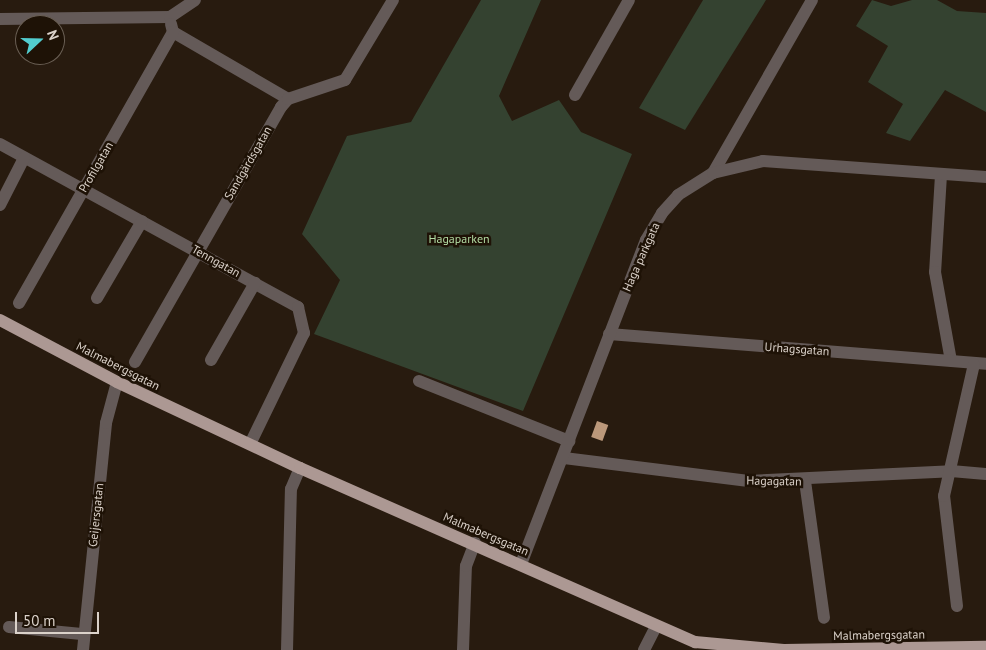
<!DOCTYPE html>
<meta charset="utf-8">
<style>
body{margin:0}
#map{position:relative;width:986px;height:650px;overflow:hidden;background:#281b0f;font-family:"PT Sans",sans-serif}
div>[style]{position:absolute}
.green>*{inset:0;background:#344230}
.building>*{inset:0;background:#bb987a;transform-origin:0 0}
.minor>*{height:12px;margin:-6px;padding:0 6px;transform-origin:6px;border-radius:6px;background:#645a58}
.major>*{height:12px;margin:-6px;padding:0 6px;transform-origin:6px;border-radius:6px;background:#ac9893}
span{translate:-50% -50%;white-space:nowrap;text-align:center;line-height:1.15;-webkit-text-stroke:5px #1e1206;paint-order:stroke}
.street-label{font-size:12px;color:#dbd2ca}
.park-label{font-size:12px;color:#b2dba3}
.north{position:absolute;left:15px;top:15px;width:50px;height:50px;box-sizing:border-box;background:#1e1206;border:1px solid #6a5f54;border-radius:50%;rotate:69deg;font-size:14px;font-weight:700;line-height:20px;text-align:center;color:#dbd2ca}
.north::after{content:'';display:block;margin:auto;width:18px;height:22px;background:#52cdcf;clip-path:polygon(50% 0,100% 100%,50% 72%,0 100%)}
.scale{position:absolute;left:15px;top:612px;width:84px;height:22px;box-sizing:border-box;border:2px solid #dbd2ca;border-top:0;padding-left:6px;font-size:15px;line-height:18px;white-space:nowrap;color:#dbd2ca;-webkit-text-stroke:4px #1e1206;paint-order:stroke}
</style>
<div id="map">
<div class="green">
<i style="clip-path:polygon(481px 0,541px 0,499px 96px,512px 121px,559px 100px,581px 132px,632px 154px,523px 411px,314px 334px,340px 280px,302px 234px,347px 136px,411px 122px)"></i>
<i style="clip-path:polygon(703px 0,766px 0,685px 130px,639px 108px)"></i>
<i style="clip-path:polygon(872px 0,891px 6px,912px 0,937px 0,957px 11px,986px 13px,986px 112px,945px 90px,910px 141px,886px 133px,903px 104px,868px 82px,888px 46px,856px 26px)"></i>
</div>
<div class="building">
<i style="left:597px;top:421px;width:12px;height:17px;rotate:20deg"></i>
</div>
<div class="minor">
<i style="left:0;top:19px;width:170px;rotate:-0.7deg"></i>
<i style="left:170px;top:17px;width:30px;rotate:-34deg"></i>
<i style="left:171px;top:24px;width:8px;rotate:76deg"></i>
<i style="left:173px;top:32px;width:133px;rotate:30.2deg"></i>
<i style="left:575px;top:95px;width:109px;rotate:-60.4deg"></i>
<i style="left:0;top:144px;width:340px;rotate:28.7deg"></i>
<i style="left:298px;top:307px;width:27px;rotate:77deg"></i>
<i style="left:304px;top:333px;width:123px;rotate:115.9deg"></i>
<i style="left:713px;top:173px;width:199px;rotate:-60.2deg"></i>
<i style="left:941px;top:175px;width:97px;rotate:93.5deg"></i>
<i style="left:935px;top:272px;width:90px;rotate:79.8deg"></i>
<i style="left:0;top:205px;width:53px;rotate:-62.9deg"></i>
<i style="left:97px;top:298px;width:89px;rotate:-59.7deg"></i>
<i style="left:19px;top:303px;width:312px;rotate:-60.4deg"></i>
<i style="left:609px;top:334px;width:378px;rotate:4.5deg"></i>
<i style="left:211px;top:360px;width:89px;rotate:-60.3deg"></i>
<i style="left:135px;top:362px;width:294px;rotate:-60.2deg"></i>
<i style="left:281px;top:107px;width:11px;rotate:-49deg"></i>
<i style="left:288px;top:99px;width:60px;rotate:-18.4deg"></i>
<i style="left:345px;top:80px;width:93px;rotate:-59deg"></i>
<i style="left:419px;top:381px;width:162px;rotate:21.8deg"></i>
<i style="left:564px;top:458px;width:186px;rotate:7.1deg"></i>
<i style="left:749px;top:481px;width:202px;rotate:-2.8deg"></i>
<i style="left:951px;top:471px;width:35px;rotate:5deg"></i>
<i style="left:805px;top:481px;width:138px;rotate:82.1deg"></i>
<i style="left:521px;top:564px;width:347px;rotate:-68.9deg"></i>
<i style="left:646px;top:240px;width:31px;rotate:-59deg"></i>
<i style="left:662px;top:213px;width:24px;rotate:-48deg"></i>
<i style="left:678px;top:195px;width:41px;rotate:-32.2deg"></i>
<i style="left:713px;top:173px;width:51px;rotate:-13.5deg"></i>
<i style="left:763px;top:161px;width:224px;rotate:4.1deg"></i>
<i style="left:957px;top:606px;width:111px;rotate:-96.7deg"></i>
<i style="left:944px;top:496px;width:135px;rotate:-77.2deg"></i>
<i style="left:9px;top:627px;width:73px;rotate:5.5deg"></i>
<i style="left:83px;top:650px;width:228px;rotate:-84.2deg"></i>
<i style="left:106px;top:423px;width:42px;rotate:-75deg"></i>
<i style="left:287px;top:650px;width:161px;rotate:-88.6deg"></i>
<i style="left:291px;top:489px;width:23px;rotate:-67deg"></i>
<i style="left:463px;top:650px;width:84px;rotate:-88deg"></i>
<i style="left:466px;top:566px;width:25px;rotate:-69deg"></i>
<i style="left:644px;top:650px;width:27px;rotate:-63deg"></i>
</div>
<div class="major">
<i style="left:0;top:320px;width:132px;rotate:27.9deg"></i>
<i style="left:117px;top:382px;width:202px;rotate:25.2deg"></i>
<i style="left:300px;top:468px;width:432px;rotate:23.8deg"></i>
<i style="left:695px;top:642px;width:89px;rotate:5.1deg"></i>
<i style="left:784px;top:650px;width:202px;rotate:-0.9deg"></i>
</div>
<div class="street-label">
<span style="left:248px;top:163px;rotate:-60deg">Sandgärdsgatan</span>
<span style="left:96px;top:167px;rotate:-60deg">Profilgatan</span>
<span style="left:641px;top:257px;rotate:-66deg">Haga parkgata</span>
<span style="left:216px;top:261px;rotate:29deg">Tenngatan</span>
<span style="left:797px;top:349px;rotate:4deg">Urhagsgatan</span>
<span style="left:118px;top:366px;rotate:27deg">Malmabergsgatan</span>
<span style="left:774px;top:481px;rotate:1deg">Hagagatan</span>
<span style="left:96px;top:515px;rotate:-84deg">Geijersgatan</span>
<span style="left:486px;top:534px;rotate:23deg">Malmabergsgatan</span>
<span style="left:879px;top:635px;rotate:-1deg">Malmabergsgatan</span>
</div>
<div class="park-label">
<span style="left:459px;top:239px">Hagaparken</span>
</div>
<div class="north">N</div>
<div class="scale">50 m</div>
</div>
